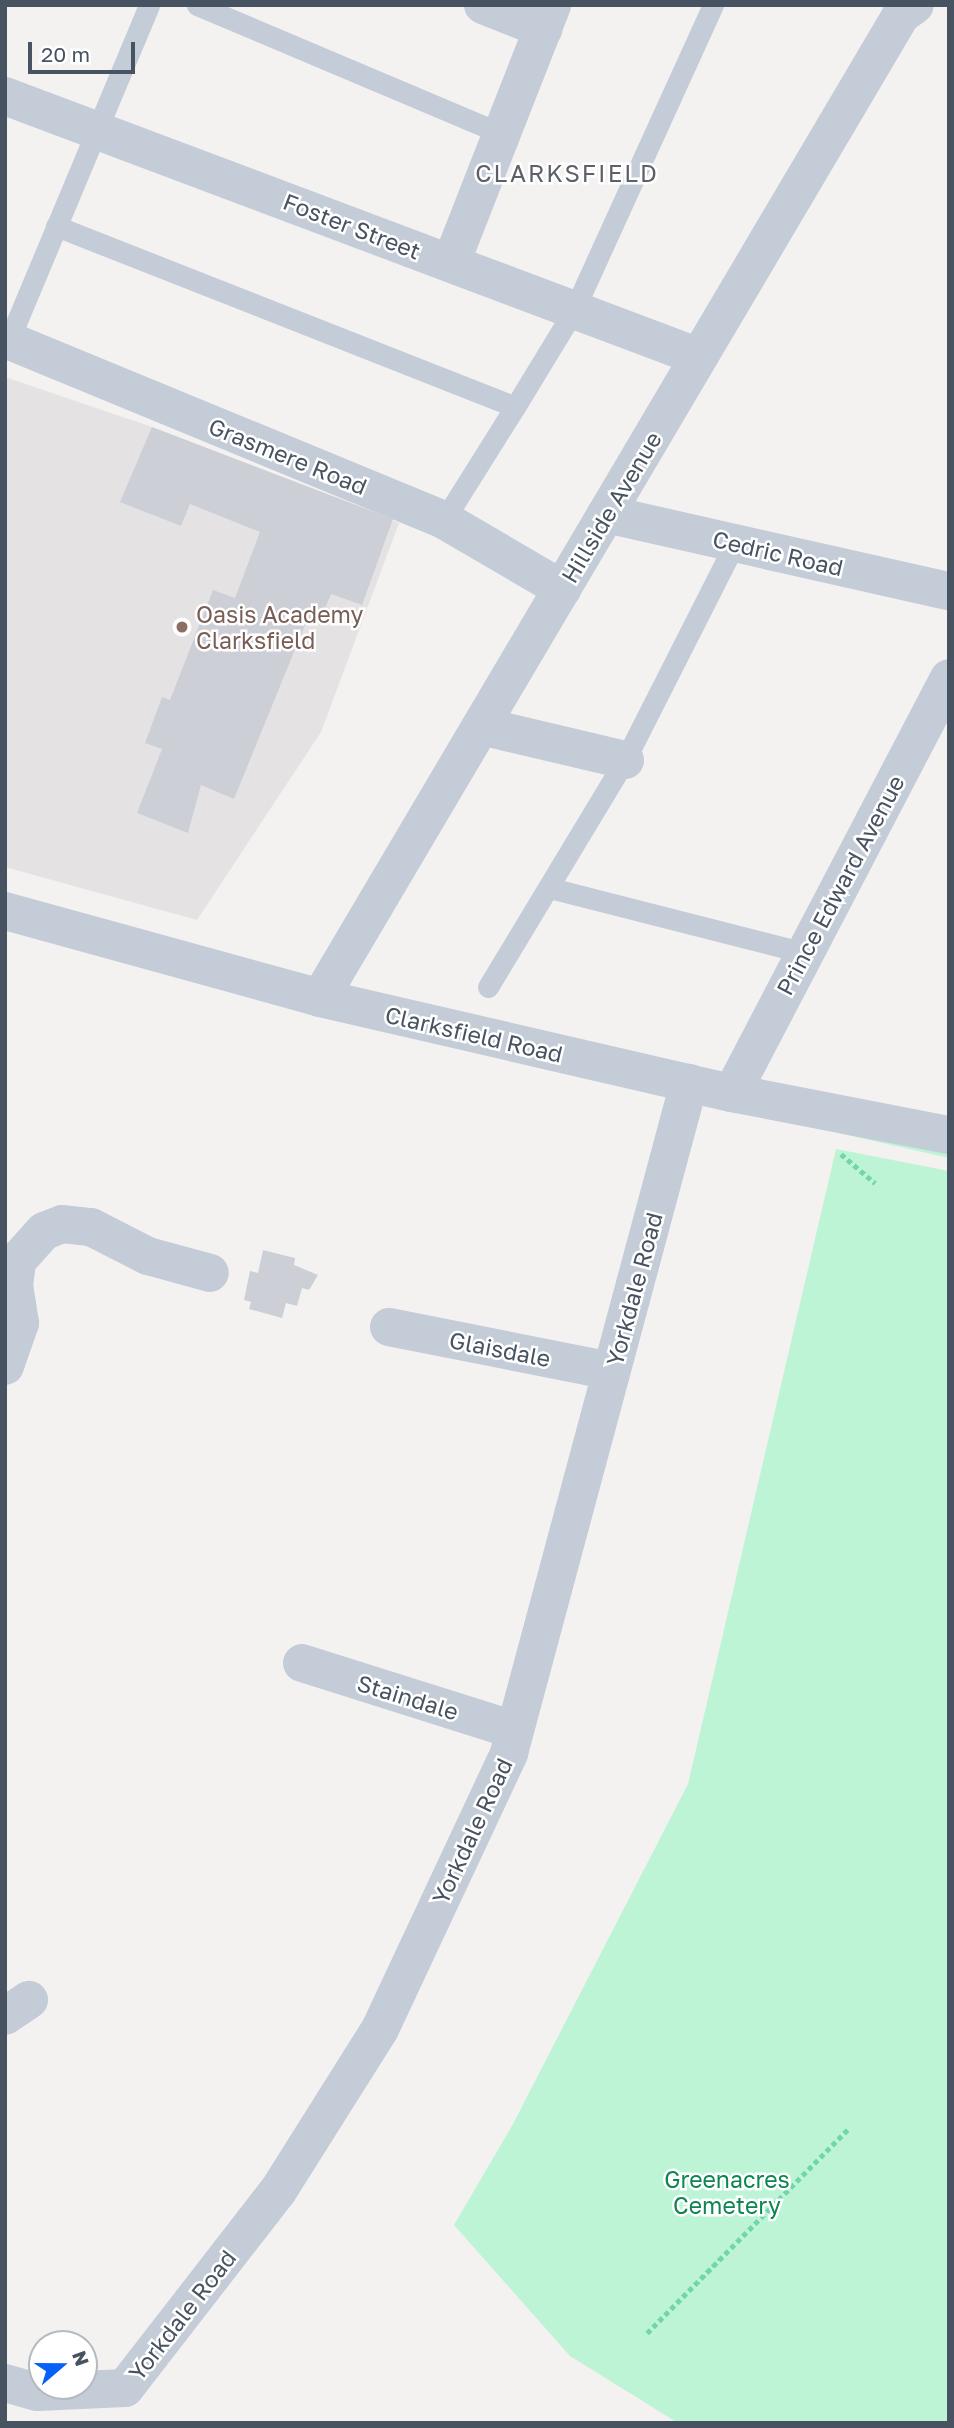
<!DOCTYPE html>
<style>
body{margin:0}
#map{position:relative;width:954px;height:2428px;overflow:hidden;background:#f4f1f1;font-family:"Golos Text",sans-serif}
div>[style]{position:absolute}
.education>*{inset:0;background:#e5e2e3}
.green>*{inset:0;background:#bcf4d5}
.building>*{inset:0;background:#cdcfd7}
.path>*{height:4.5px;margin-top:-2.25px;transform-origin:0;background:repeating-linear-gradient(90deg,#71d6aa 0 5px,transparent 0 8.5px)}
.lane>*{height:21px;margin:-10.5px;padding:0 10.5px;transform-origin:10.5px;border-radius:10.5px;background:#c4ccd7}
.street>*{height:38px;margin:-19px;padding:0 19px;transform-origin:19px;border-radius:19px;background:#c4ccd7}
.dots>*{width:19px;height:19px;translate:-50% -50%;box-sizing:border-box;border:4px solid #fff;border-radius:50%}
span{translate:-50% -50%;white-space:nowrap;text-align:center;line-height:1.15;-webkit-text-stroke:5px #fff;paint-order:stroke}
.street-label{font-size:23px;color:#475361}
.education-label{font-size:23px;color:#785e54}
.left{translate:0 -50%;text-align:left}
.park-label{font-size:23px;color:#0e8552}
.neighbourhood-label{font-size:24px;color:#5d6167;letter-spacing:2px}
.frame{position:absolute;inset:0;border:7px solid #475361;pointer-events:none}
.north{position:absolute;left:28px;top:2330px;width:70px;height:70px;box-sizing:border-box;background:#fff;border:2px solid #b5bac0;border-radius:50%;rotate:70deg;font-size:19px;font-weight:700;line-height:28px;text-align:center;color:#475361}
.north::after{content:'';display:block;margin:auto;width:24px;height:32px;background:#0761f7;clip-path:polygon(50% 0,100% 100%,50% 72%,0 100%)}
.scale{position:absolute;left:28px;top:42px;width:107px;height:32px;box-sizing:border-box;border:4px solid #475361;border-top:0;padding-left:9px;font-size:21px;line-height:24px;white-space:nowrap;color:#475361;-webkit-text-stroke:5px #fff;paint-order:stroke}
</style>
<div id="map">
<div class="education">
<i style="clip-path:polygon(5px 377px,152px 427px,399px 523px,321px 732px,197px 920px,5px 867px)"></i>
</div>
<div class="green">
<i style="clip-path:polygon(834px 1132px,949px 1148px,949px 1158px)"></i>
<i style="clip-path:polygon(836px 1149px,949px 1171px,949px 2423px,678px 2423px,570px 2356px,454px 2225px,513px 2124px,688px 1784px)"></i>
</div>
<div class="building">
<i style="clip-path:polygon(152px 427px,393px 519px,362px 605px,331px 594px,318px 625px,307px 620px,234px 799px,201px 785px,188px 833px,137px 813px,162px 749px,145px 743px,162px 697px,170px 700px,213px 590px,235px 598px,260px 532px,190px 504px,181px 526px,120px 502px)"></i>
<i style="clip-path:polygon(263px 1250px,295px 1258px,294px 1265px,318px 1275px,309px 1290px,302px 1288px,297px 1306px,286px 1303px,282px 1318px,249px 1309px,251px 1302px,244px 1300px,250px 1271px,258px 1273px)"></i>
</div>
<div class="path">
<i style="left:841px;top:1154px;width:45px;rotate:40.5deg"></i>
<i style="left:647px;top:2333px;width:286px;rotate:-45.4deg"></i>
</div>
<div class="lane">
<i style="left:197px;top:5px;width:331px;rotate:22.9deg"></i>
<i style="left:56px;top:226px;width:493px;rotate:21.5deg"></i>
<i style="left:515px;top:407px;width:114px;rotate:-58.7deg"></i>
<i style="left:574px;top:310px;width:335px;rotate:-65.5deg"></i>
<i style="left:9px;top:340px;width:363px;rotate:-67.3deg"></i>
<i style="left:444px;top:520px;width:133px;rotate:-57.9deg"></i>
<i style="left:550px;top:888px;width:263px;rotate:14.3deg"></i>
<i style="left:488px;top:987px;width:265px;rotate:-58.9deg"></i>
<i style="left:625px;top:760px;width:243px;rotate:-63.1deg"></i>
</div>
<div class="street">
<i style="left:483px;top:5px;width:65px;rotate:21.8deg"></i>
<i style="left:5px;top:96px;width:741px;rotate:20.61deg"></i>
<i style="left:451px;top:263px;width:277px;rotate:-68.6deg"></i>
<i style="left:5px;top:339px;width:475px;rotate:22.4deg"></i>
<i style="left:444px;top:520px;width:137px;rotate:30.3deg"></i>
<i style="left:606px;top:514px;width:352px;rotate:12.7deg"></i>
<i style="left:481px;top:726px;width:148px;rotate:13.3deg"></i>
<i style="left:5px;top:911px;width:327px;rotate:15.4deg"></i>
<i style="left:320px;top:998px;width:423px;rotate:13deg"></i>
<i style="left:732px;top:1093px;width:221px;rotate:11deg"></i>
<i style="left:320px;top:998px;width:1142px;rotate:-59.41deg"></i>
<i style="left:901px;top:15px;width:17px;rotate:-36deg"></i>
<i style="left:732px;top:1093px;width:468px;rotate:-62.4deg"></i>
<i style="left:389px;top:1327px;width:226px;rotate:11.2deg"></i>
<i style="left:5px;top:1366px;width:46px;rotate:-70.8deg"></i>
<i style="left:20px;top:1323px;width:37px;rotate:-99deg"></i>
<i style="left:14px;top:1286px;width:25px;rotate:-83deg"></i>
<i style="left:17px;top:1261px;width:40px;rotate:-48deg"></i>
<i style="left:44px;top:1231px;width:19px;rotate:-21deg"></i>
<i style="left:62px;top:1224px;width:29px;rotate:6deg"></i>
<i style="left:91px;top:1227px;width:64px;rotate:27deg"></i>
<i style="left:148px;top:1256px;width:64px;rotate:15.3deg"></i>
<i style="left:302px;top:1663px;width:223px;rotate:17.5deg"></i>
<i style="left:5px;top:2016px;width:29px;rotate:-34deg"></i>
<i style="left:5px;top:2383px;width:33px;rotate:16deg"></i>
<i style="left:37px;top:2392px;width:88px;rotate:-2.6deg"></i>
<i style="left:125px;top:2388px;width:249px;rotate:-52.2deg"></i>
<i style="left:278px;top:2191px;width:191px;rotate:-57.8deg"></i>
<i style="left:380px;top:2029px;width:305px;rotate:-64.9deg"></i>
<i style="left:509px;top:1753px;width:694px;rotate:-74.96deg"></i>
</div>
<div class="dots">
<i style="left:182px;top:627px;background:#8d6e63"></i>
</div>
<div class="street-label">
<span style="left:352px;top:226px;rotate:21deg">Foster Street</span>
<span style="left:288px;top:456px;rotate:22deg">Grasmere Road</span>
<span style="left:611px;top:507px;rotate:-59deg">Hillside Avenue</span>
<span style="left:778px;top:553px;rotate:13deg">Cedric Road</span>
<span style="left:840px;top:885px;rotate:-62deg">Prince Edward Avenue</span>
<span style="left:474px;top:1034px;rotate:13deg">Clarksfield Road</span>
<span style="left:634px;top:1289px;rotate:-75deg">Yorkdale Road</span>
<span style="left:500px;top:1349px;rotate:11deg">Glaisdale</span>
<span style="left:408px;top:1697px;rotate:17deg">Staindale</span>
<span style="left:472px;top:1831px;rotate:-65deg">Yorkdale Road</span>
<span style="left:182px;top:2315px;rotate:-52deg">Yorkdale Road</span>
</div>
<div class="education-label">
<span class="left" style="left:196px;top:627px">Oasis Academy<br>Clarksfield</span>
</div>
<div class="park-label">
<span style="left:727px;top:2192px">Greenacres<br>Cemetery</span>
</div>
<div class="neighbourhood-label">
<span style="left:567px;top:173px">CLARKSFIELD</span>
</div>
<div class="frame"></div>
<div class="north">N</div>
<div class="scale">20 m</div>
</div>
